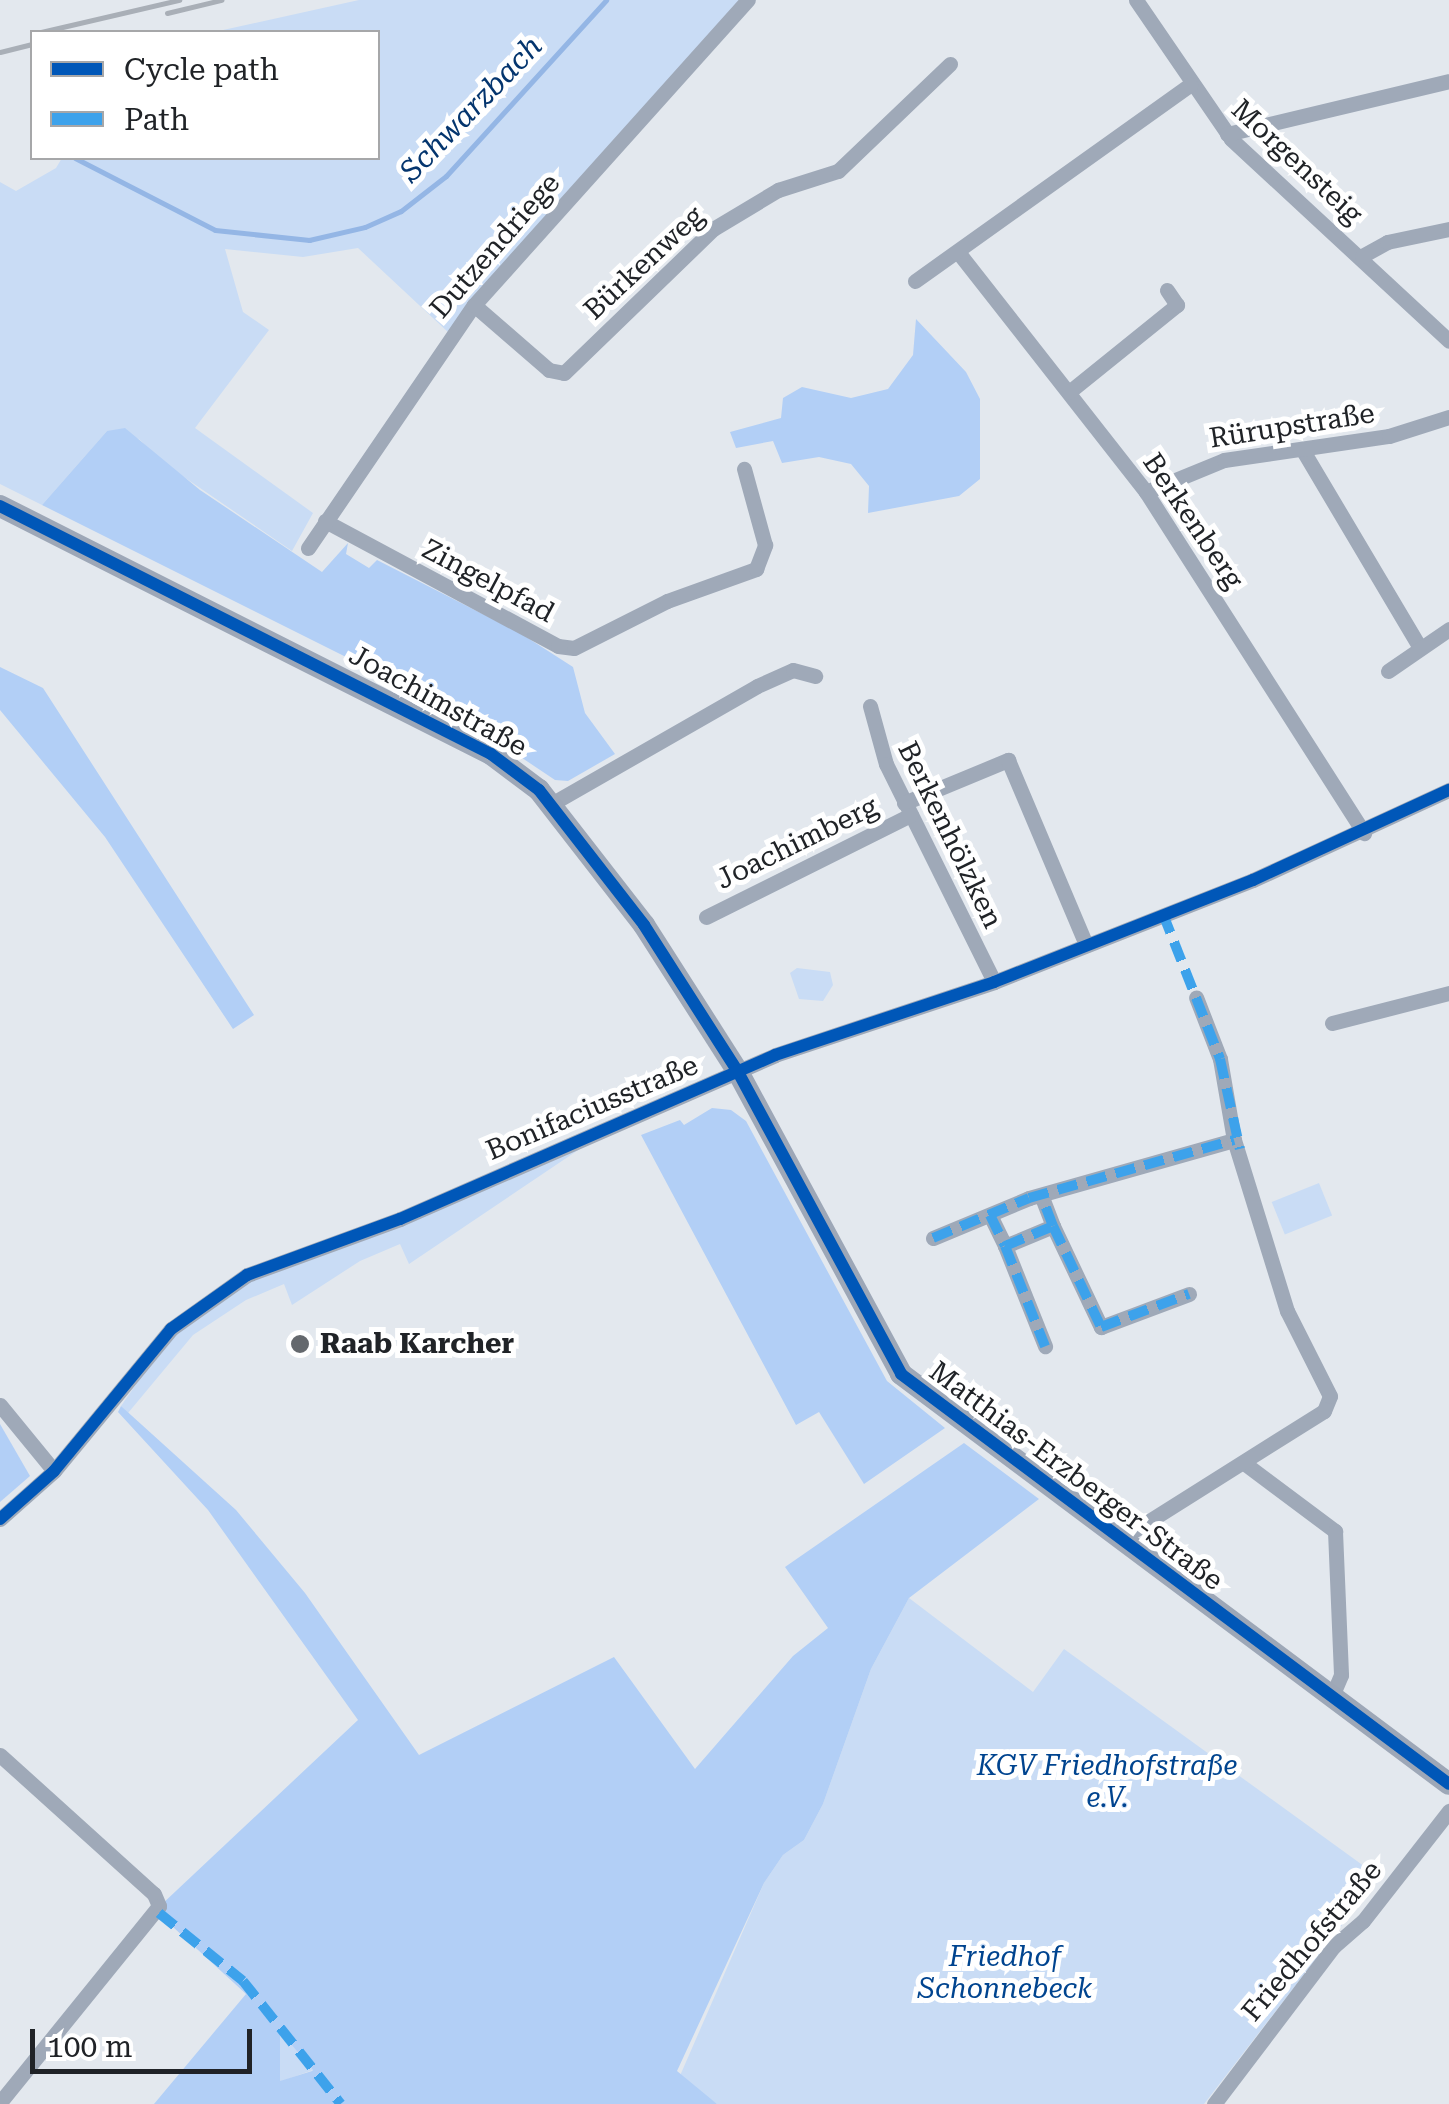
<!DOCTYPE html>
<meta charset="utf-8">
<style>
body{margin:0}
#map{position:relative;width:1449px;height:2104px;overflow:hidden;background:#e3e8ee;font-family:"Roboto Serif",serif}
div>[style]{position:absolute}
.green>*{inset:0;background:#c9dcf5;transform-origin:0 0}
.forest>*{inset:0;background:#b2cff6}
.stream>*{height:5px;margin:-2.5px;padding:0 2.5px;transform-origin:2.5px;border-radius:2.5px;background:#94b6e5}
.street>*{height:15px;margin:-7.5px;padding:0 7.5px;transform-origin:7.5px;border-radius:7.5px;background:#9fa9b8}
.secondary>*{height:22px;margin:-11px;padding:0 11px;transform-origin:11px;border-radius:11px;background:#9da7b7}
.rail>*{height:5px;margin:-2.5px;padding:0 2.5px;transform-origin:2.5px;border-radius:2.5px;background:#a9afb7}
.quiet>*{height:10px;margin-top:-5px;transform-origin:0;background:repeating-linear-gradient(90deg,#3da2eb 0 20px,transparent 0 30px)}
.cycleway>*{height:12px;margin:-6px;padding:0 6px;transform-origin:6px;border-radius:6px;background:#0057b8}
.dots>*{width:28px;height:28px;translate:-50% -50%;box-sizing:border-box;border:5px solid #fff;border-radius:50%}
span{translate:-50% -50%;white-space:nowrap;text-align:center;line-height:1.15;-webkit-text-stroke:10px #fff;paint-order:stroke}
.street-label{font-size:28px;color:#202327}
.poi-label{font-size:28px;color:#202327;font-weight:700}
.left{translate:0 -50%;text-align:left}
.park-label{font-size:28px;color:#00448f;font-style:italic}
.water-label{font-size:30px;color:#04356e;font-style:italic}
.legend{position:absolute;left:30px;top:30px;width:350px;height:130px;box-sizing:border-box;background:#fff;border:2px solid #a6a7a9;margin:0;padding:12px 18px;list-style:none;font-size:30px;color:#202327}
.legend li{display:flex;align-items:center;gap:20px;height:50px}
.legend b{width:50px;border:2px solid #a6a7a9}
.scale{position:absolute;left:30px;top:2029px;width:222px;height:45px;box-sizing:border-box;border:5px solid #202327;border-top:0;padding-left:12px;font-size:30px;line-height:35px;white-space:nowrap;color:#202327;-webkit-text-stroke:8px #fff;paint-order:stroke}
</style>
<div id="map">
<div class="green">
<i style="clip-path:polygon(359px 0,747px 0,449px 333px,358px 248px,303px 257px,225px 249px,243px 312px,269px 330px,195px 428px,313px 513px,292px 551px,165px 464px,139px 439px,107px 431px,42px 505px,0 484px,0 182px,16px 191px,56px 168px,62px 158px,378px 158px,378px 32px,214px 32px)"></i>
<i style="clip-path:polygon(797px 968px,830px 972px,833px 985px,823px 1001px,799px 999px,790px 973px)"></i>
<i style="clip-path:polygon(608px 1130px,409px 1264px,400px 1244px,360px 1261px,292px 1305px,284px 1284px,246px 1300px,193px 1335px,128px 1413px,121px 1406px,173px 1331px,247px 1276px)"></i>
<i style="left:1319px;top:1183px;width:35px;height:51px;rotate:68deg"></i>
<i style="clip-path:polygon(909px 1598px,1033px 1692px,1064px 1649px,1379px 1877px,1204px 2104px,717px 2104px,679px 2078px,764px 1883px,783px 1855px,804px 1840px,823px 1804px,871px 1669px)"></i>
<i style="clip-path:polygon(280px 2029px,313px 2070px,279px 2082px)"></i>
</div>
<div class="forest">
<i style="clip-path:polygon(916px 319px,966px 372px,980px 399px,980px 479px,959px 496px,868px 513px,869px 486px,851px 464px,819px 457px,782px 463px,773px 441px,736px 448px,730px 432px,781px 418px,783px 398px,802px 387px,851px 398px,888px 389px,913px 355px)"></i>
<i style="clip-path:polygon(125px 428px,200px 490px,322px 572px,348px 543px,346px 554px,369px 568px,377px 560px,520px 633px,573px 667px,585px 713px,615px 754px,568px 781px,555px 780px,446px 707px,42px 505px,107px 431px)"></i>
<i style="clip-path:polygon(0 667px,43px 688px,254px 1015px,233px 1029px,105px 837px,0 710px)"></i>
<i style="clip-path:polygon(712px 1108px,731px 1110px,746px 1121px,887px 1381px,945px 1428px,864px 1484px,819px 1412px,796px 1425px,641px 1135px,680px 1120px,684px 1125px)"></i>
<i style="clip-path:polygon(evenodd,121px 1406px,236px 1510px,305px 1593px,419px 1755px,614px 1657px,695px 1769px,793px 1656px,828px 1628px,785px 1567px,964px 1443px,1039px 1499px,909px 1598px,871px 1669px,823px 1804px,804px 1840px,783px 1855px,764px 1883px,677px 2071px,717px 2104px,154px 2104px,246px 1994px,161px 1916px,160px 1906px,358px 1720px,208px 1510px,118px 1412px,121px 1406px,280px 2031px,313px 2070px,312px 2071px,280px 2081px,280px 2031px)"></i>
<i style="clip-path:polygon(0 1424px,30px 1476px,0 1502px)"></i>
</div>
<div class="stream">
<i style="left:75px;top:158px;width:157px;rotate:27.2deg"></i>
<i style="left:215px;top:230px;width:95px;rotate:6.1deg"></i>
<i style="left:309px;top:240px;width:57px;rotate:-13.1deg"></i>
<i style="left:365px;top:227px;width:39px;rotate:-24deg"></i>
<i style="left:401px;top:211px;width:57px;rotate:-37.9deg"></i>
<i style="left:446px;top:176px;width:238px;rotate:-47.7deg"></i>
</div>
<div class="street">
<i style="left:1136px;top:0;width:168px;rotate:55.6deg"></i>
<i style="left:1231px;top:139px;width:297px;rotate:42.8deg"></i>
<i style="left:1227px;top:134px;width:228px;rotate:-13.4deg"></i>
<i style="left:958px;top:252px;width:305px;rotate:51.9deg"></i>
<i style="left:1146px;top:492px;width:405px;rotate:57.4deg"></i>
<i style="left:1362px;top:256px;width:29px;rotate:-29deg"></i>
<i style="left:1387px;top:242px;width:63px;rotate:-11.8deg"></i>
<i style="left:915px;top:281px;width:338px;rotate:-35.5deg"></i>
<i style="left:474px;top:305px;width:99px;rotate:40.9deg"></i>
<i style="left:549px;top:370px;width:15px;rotate:11deg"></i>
<i style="left:564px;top:373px;width:207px;rotate:-44deg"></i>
<i style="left:713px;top:229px;width:76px;rotate:-31deg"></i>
<i style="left:778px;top:190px;width:63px;rotate:-17.6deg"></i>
<i style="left:838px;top:171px;width:155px;rotate:-43.7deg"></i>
<i style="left:1069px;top:392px;width:139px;rotate:-38.9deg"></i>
<i style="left:1177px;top:305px;width:18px;rotate:-124deg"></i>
<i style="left:1302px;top:449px;width:231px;rotate:59.3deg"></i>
<i style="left:1146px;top:492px;width:84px;rotate:-22.3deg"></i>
<i style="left:1224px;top:460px;width:167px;rotate:-8.3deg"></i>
<i style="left:1389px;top:436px;width:63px;rotate:-17.6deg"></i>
<i style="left:325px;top:521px;width:264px;rotate:28.2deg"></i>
<i style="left:558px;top:646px;width:16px;rotate:7deg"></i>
<i style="left:574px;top:648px;width:104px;rotate:-26.8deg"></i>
<i style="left:667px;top:601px;width:95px;rotate:-19.8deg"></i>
<i style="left:756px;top:569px;width:26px;rotate:-69deg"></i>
<i style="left:765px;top:545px;width:79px;rotate:-105.4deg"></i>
<i style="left:308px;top:548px;width:294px;rotate:-55.7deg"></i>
<i style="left:474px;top:305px;width:410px;rotate:-48.1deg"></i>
<i style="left:1388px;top:671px;width:74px;rotate:-34.5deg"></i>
<i style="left:870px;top:706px;width:60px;rotate:74.6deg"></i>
<i style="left:886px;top:764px;width:243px;rotate:63.6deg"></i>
<i style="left:553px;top:803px;width:235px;rotate:-29.8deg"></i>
<i style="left:757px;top:686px;width:39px;rotate:-24deg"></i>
<i style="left:793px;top:670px;width:23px;rotate:15deg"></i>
<i style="left:904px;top:803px;width:113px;rotate:-22.5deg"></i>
<i style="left:1008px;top:760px;width:201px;rotate:67.1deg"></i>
<i style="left:706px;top:917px;width:229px;rotate:-26.5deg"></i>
<i style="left:1332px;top:1023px;width:121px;rotate:-14.4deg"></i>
<i style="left:990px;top:1215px;width:34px;rotate:64deg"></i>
<i style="left:1005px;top:1246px;width:52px;rotate:-22.6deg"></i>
<i style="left:1053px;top:1226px;width:33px;rotate:-111deg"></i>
<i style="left:1053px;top:1226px;width:112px;rotate:64.6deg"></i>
<i style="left:1101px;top:1327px;width:94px;rotate:-20.6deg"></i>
<i style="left:933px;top:1238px;width:104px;rotate:-22.6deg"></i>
<i style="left:1029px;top:1198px;width:213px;rotate:-15.8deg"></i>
<i style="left:1005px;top:1246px;width:108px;rotate:68.2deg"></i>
<i style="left:0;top:1405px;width:85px;rotate:50.7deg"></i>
<i style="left:1244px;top:1463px;width:114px;rotate:36.8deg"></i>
<i style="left:1335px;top:1531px;width:144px;rotate:87.6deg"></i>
<i style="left:1341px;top:1675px;width:25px;rotate:113deg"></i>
<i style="left:0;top:1519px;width:72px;rotate:-41.6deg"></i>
<i style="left:54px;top:1471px;width:184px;rotate:-50.5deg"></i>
<i style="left:171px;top:1329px;width:93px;rotate:-35.4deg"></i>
<i style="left:247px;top:1275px;width:163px;rotate:-20.1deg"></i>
<i style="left:400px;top:1219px;width:409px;rotate:-23.6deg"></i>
<i style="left:775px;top:1055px;width:231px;rotate:-18.4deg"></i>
<i style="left:994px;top:982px;width:278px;rotate:-21.5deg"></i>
<i style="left:1253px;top:880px;width:216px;rotate:-24.7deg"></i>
<i style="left:1119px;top:1540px;width:242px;rotate:-32.2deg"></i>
<i style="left:1324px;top:1411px;width:16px;rotate:-68deg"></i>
<i style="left:1330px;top:1396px;width:95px;rotate:-116.8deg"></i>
<i style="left:1287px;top:1311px;width:179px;rotate:-107.2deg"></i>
<i style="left:1234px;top:1140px;width:82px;rotate:-99.8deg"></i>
<i style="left:1220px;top:1059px;width:66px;rotate:-111.2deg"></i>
<i style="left:0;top:1755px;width:207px;rotate:42.1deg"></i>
<i style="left:154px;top:1894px;width:13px;rotate:67deg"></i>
<i style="left:159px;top:1906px;width:252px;rotate:129deg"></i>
<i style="left:1214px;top:2104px;width:198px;rotate:-52.8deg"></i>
<i style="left:1334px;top:1946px;width:38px;rotate:-41deg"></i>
<i style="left:1363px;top:1921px;width:140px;rotate:-52deg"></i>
</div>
<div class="secondary">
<i style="left:0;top:506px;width:550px;rotate:26.8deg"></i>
<i style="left:491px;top:754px;width:60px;rotate:36.9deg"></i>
<i style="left:539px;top:790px;width:171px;rotate:52.1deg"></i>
<i style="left:644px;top:925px;width:174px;rotate:57.4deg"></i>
<i style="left:738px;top:1072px;width:343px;rotate:61.6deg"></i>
<i style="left:901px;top:1374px;width:684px;rotate:36.8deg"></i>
</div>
<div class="rail">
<i style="left:167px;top:13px;width:56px;rotate:-13.5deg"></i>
<i style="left:41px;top:32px;width:142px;rotate:-13.1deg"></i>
<i style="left:0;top:52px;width:33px;rotate:-14deg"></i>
</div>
<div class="quiet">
<i style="left:1163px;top:914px;width:156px;rotate:68.5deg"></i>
<i style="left:1220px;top:1059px;width:92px;rotate:77.5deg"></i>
<i style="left:990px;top:1215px;width:34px;rotate:64deg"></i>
<i style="left:1005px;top:1246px;width:52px;rotate:-22.6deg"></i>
<i style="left:1053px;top:1226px;width:33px;rotate:-111deg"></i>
<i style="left:1053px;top:1226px;width:112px;rotate:64.6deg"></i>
<i style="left:1101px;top:1327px;width:94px;rotate:-20.6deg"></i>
<i style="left:933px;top:1238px;width:104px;rotate:-22.6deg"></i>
<i style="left:1029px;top:1198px;width:213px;rotate:-15.8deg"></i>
<i style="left:1005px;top:1246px;width:108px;rotate:68.2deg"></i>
<i style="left:159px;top:1913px;width:108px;rotate:39deg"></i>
<i style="left:243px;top:1981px;width:157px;rotate:51.5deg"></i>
</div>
<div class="cycleway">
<i style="left:0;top:506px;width:550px;rotate:26.8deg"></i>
<i style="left:491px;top:754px;width:60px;rotate:36.9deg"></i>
<i style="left:539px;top:790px;width:171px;rotate:52.1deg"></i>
<i style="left:644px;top:925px;width:174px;rotate:57.4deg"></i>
<i style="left:738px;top:1072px;width:343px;rotate:61.6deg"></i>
<i style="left:901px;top:1374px;width:684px;rotate:36.8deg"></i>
<i style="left:0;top:1519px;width:72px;rotate:-41.6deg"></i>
<i style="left:54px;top:1471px;width:184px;rotate:-50.5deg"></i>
<i style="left:171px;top:1329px;width:93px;rotate:-35.4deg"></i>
<i style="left:247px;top:1275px;width:163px;rotate:-20.1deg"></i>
<i style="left:400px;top:1219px;width:409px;rotate:-23.6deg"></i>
<i style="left:775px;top:1055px;width:231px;rotate:-18.4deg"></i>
<i style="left:994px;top:982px;width:278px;rotate:-21.5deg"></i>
<i style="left:1253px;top:880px;width:216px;rotate:-24.7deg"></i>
</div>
<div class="dots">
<i style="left:300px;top:1344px;background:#64686d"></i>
</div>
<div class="street-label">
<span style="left:1297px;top:162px;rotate:43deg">Morgensteig</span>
<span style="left:495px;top:246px;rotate:-49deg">Dutzendriege</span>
<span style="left:644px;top:263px;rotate:-43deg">Bürkenweg</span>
<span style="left:1292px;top:426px;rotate:-9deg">Rürupstraße</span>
<span style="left:1193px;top:521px;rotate:56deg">Berkenberg</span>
<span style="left:488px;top:581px;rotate:28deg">Zingelpfad</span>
<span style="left:438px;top:701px;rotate:29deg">Joachimstraße</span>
<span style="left:950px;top:835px;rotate:64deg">Berkenhölzken</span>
<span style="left:797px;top:843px;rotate:-26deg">Joachimberg</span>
<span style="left:592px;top:1108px;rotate:-23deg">Bonifaciusstraße</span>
<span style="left:1076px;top:1476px;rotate:37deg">Matthias-Erzberger-Straße</span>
<span style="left:1312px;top:1941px;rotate:-50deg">Friedhofstraße</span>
</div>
<div class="poi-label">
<span class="left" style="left:320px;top:1344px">Raab Karcher</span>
</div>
<div class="park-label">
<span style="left:1107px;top:1782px">KGV Friedhofstraße<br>e.V.</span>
<span style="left:1005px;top:1973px">Friedhof<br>Schonnebeck</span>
</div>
<div class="water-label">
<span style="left:471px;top:109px;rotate:-46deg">Schwarzbach</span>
</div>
<ul class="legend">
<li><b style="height:12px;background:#0057b8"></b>Cycle path</li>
<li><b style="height:12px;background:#3da2eb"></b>Path</li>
</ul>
<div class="scale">100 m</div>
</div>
